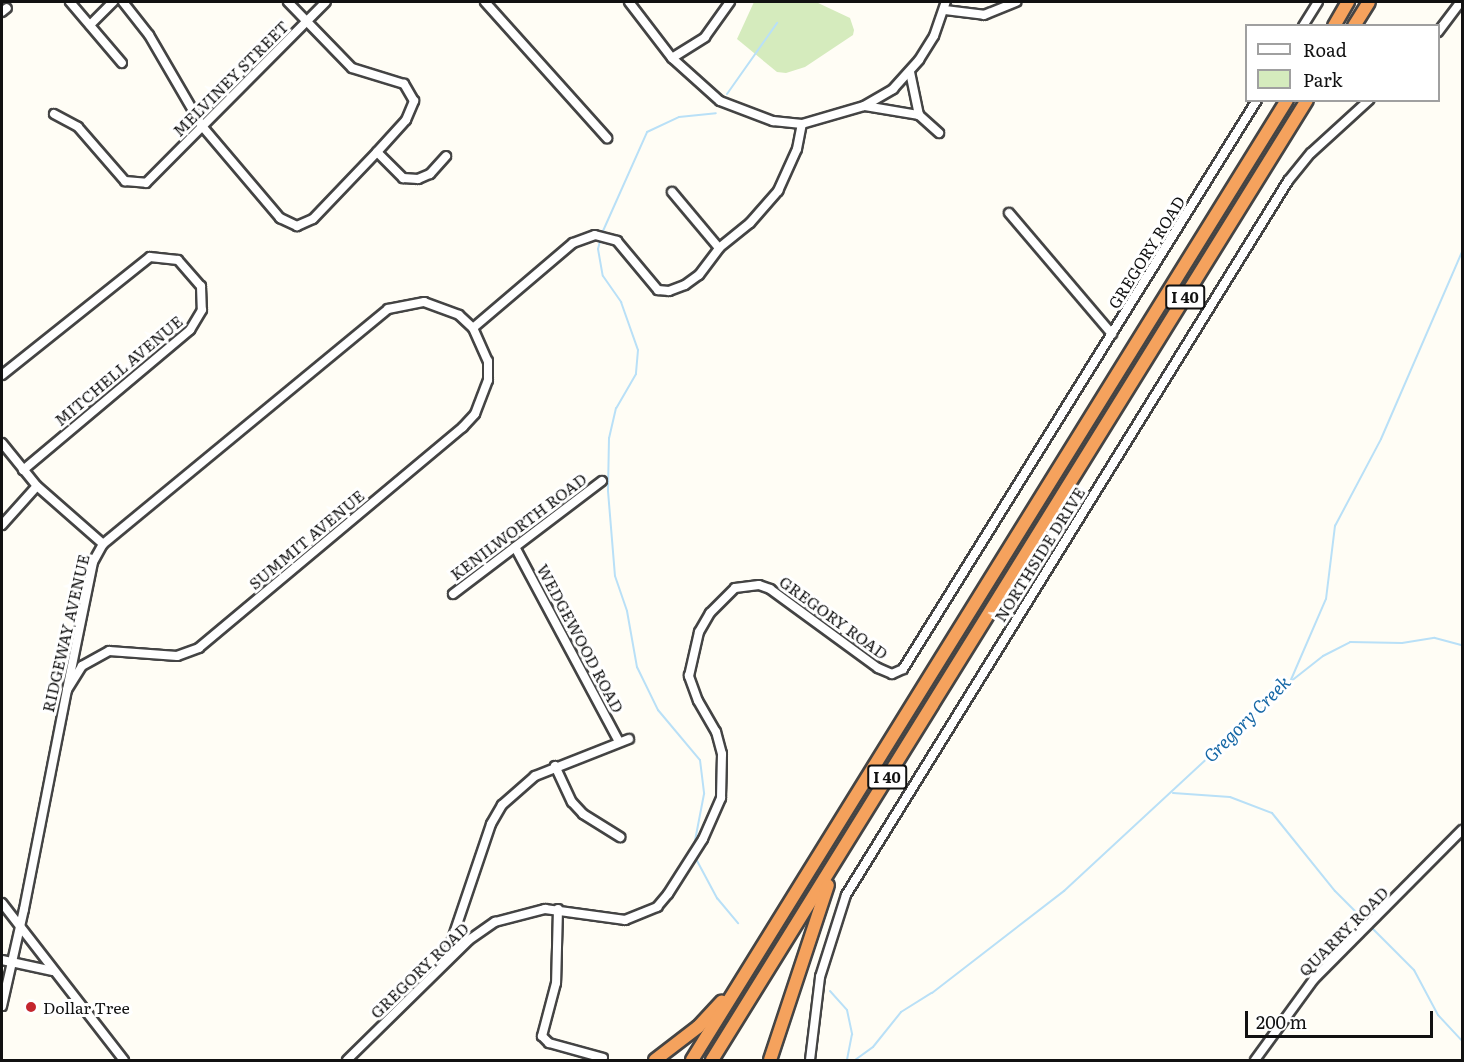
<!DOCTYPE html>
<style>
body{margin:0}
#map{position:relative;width:1464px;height:1062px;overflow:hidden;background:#fffdf5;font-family:Literata,serif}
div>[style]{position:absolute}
.green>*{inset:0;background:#d5ebbd}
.stream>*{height:2px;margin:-1px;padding:0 1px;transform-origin:1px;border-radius:1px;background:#b9e0f7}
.roads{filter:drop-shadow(2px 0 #444) drop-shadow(-2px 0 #444) drop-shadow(0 2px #444) drop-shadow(0 -2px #444)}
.minor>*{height:8px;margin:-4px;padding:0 4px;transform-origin:4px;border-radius:4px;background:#fff}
.highway>*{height:12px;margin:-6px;padding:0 6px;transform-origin:6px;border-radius:6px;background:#f5a25d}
.dots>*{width:16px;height:16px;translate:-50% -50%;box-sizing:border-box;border:3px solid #fff;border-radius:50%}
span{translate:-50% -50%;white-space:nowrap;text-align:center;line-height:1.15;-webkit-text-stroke:6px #fff;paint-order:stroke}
.shield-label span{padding:2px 4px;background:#fff;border:2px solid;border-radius:4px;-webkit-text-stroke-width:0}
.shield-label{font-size:15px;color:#111;font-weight:700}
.street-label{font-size:16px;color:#111}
.poi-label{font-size:16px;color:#111}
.left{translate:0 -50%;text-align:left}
.water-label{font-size:18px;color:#1768a6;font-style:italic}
.frame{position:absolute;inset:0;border:3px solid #111;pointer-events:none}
.legend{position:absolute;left:1245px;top:24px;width:195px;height:78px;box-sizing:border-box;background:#fff;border:2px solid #a0a0a0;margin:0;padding:8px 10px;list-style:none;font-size:18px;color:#111}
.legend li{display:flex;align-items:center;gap:12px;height:30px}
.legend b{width:30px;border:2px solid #a0a0a0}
.scale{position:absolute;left:1245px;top:1011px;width:188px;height:27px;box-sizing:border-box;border:3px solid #111;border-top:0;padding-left:8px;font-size:18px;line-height:21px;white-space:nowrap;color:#111;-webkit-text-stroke:4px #fff;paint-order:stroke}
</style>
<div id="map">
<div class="green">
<i style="clip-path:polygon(754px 2px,816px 2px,850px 18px,854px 30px,853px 35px,805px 67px,786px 73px,777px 72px,737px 39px)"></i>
</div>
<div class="stream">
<i style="left:727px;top:94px;width:87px;rotate:-54.8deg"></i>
<i style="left:603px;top:231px;width:108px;rotate:-66deg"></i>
<i style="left:647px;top:132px;width:35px;rotate:-25deg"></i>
<i style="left:679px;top:117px;width:37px;rotate:-6deg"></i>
<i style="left:600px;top:241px;width:8px;rotate:104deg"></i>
<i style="left:598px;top:249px;width:27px;rotate:80deg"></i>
<i style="left:603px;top:276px;width:32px;rotate:55deg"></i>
<i style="left:621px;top:302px;width:51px;rotate:70.5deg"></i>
<i style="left:638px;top:350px;width:24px;rotate:95deg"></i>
<i style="left:636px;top:374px;width:39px;rotate:120deg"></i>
<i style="left:616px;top:408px;width:31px;rotate:103deg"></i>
<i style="left:609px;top:438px;width:53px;rotate:91.1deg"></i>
<i style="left:608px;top:491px;width:85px;rotate:85.3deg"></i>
<i style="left:615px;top:576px;width:37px;rotate:71deg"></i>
<i style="left:627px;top:611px;width:57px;rotate:79.9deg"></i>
<i style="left:637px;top:667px;width:48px;rotate:64deg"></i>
<i style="left:658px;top:710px;width:65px;rotate:50deg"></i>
<i style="left:700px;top:760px;width:34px;rotate:83deg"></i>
<i style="left:704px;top:794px;width:53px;rotate:100.9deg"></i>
<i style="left:1290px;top:682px;width:42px;rotate:-38.2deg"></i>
<i style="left:1323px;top:656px;width:30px;rotate:-27deg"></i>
<i style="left:1350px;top:642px;width:52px;rotate:1.1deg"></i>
<i style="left:1402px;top:643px;width:33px;rotate:-9deg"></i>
<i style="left:1435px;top:638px;width:28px;rotate:15deg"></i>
<i style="left:1173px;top:793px;width:57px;rotate:4deg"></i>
<i style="left:1230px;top:797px;width:45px;rotate:20.9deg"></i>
<i style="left:1272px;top:813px;width:100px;rotate:51.1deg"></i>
<i style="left:1335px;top:891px;width:112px;rotate:45deg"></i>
<i style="left:1414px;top:970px;width:51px;rotate:61.9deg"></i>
<i style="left:1438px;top:1015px;width:35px;rotate:47deg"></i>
<i style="left:695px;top:857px;width:47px;rotate:61.8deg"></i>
<i style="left:717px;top:898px;width:33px;rotate:50deg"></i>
<i style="left:830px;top:991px;width:25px;rotate:48deg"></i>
<i style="left:847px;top:1010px;width:25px;rotate:78deg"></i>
<i style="left:852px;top:1034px;width:26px;rotate:101deg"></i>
<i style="left:855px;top:1060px;width:22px;rotate:-36deg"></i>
<i style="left:873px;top:1047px;width:45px;rotate:-51.3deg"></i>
<i style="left:901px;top:1012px;width:36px;rotate:-32deg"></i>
<i style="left:932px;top:993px;width:167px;rotate:-37.7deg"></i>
<i style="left:1064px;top:891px;width:308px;rotate:-42.8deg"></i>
<i style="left:1290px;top:682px;width:90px;rotate:-66.6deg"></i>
<i style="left:1326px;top:599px;width:74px;rotate:-83deg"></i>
<i style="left:1335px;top:526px;width:98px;rotate:-62.1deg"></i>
<i style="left:1381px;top:439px;width:204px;rotate:-66.6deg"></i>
</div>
<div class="roads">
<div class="minor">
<i style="left:70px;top:2px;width:80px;rotate:49.6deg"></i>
<i style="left:123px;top:2px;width:42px;rotate:51.8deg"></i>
<i style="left:149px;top:35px;width:105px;rotate:59.8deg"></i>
<i style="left:202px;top:126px;width:121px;rotate:49.7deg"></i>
<i style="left:280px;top:218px;width:19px;rotate:25deg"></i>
<i style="left:297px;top:226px;width:17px;rotate:-24deg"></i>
<i style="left:313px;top:219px;width:93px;rotate:-46.3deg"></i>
<i style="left:377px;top:152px;width:43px;rotate:-47.8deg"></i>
<i style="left:406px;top:120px;width:21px;rotate:-67deg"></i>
<i style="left:414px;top:101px;width:20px;rotate:-120deg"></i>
<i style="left:404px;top:84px;width:54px;rotate:-162.9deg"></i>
<i style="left:352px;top:68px;width:92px;rotate:-134.1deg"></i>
<i style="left:485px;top:2px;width:183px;rotate:48.1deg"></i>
<i style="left:629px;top:2px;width:71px;rotate:52.5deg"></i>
<i style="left:672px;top:58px;width:64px;rotate:41.9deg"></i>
<i style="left:720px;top:101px;width:57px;rotate:20.7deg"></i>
<i style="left:773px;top:121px;width:29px;rotate:6deg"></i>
<i style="left:802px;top:124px;width:65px;rotate:-16.2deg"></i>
<i style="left:864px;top:106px;width:34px;rotate:-30deg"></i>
<i style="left:893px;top:89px;width:39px;rotate:-48deg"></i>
<i style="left:919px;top:60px;width:28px;rotate:-58deg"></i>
<i style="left:934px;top:36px;width:36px;rotate:-71deg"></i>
<i style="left:945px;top:10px;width:39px;rotate:7deg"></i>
<i style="left:984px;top:15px;width:35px;rotate:-22deg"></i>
<i style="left:2px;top:12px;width:6px;rotate:-39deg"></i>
<i style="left:90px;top:25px;width:33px;rotate:-45deg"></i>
<i style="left:1303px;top:26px;width:28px;rotate:-58deg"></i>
<i style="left:1438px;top:32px;width:38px;rotate:-53deg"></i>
<i style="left:672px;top:58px;width:39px;rotate:-32deg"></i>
<i style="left:705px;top:37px;width:43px;rotate:-54.5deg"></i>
<i style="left:910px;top:72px;width:44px;rotate:78.2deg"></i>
<i style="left:919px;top:115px;width:27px;rotate:42deg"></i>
<i style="left:865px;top:106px;width:55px;rotate:9.5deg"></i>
<i style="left:54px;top:114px;width:27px;rotate:28deg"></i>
<i style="left:78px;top:127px;width:72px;rotate:49deg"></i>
<i style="left:125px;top:181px;width:21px;rotate:5deg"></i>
<i style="left:146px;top:183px;width:255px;rotate:-45.2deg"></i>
<i style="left:377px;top:152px;width:37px;rotate:45deg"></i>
<i style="left:403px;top:178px;width:15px;rotate:4deg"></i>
<i style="left:418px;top:179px;width:13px;rotate:-23deg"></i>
<i style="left:430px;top:174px;width:24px;rotate:-48deg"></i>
<i style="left:672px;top:192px;width:73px;rotate:50deg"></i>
<i style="left:1009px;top:213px;width:159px;rotate:49.6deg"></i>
<i style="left:473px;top:328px;width:131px;rotate:-40.4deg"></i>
<i style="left:573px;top:243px;width:23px;rotate:-20deg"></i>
<i style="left:595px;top:235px;width:23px;rotate:15deg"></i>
<i style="left:617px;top:241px;width:64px;rotate:50.1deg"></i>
<i style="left:658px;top:290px;width:11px;rotate:5deg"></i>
<i style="left:669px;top:291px;width:17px;rotate:-21deg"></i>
<i style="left:685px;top:285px;width:17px;rotate:-36deg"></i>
<i style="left:699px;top:275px;width:34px;rotate:-53deg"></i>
<i style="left:719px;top:248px;width:40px;rotate:-39deg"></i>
<i style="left:750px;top:223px;width:43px;rotate:-48.8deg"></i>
<i style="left:778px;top:191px;width:46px;rotate:-65.7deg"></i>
<i style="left:797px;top:149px;width:25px;rotate:-79deg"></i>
<i style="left:2px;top:375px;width:189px;rotate:-38.6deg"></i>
<i style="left:150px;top:257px;width:28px;rotate:6deg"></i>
<i style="left:178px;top:260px;width:35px;rotate:49deg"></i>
<i style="left:201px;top:286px;width:24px;rotate:88deg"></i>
<i style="left:202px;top:310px;width:23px;rotate:121deg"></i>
<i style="left:190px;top:330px;width:218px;rotate:140deg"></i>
<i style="left:2px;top:443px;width:55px;rotate:50.9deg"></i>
<i style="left:37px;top:486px;width:88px;rotate:41.3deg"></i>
<i style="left:2px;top:525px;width:52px;rotate:-48.1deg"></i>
<i style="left:515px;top:547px;width:221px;rotate:61.9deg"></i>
<i style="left:453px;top:594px;width:187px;rotate:-37.2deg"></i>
<i style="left:555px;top:766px;width:40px;rotate:65deg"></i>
<i style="left:572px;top:802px;width:16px;rotate:47deg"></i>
<i style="left:583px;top:814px;width:44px;rotate:31.9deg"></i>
<i style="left:2px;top:903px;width:199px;rotate:52.2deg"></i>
<i style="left:558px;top:909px;width:74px;rotate:91.5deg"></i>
<i style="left:556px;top:983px;width:55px;rotate:104.8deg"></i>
<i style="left:542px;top:1036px;width:10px;rotate:45deg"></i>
<i style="left:549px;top:1043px;width:56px;rotate:15.5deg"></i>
<i style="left:2px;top:960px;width:52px;rotate:12.2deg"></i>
<i style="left:444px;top:963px;width:147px;rotate:-71.3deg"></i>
<i style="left:491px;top:824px;width:22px;rotate:-60deg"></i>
<i style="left:502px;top:805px;width:44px;rotate:-41.3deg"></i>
<i style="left:535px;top:776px;width:101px;rotate:-21.5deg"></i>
<i style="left:2px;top:1006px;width:99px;rotate:-77.2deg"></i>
<i style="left:24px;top:909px;width:223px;rotate:-78.9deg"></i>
<i style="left:67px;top:690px;width:131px;rotate:-78.5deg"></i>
<i style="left:93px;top:562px;width:21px;rotate:-61deg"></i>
<i style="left:103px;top:544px;width:369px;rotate:-39.5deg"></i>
<i style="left:388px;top:309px;width:37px;rotate:-11deg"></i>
<i style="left:424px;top:302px;width:37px;rotate:20deg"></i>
<i style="left:459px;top:315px;width:19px;rotate:43deg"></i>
<i style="left:473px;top:328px;width:36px;rotate:66deg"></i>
<i style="left:488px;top:361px;width:19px;rotate:90deg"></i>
<i style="left:488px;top:380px;width:36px;rotate:111deg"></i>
<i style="left:475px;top:414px;width:18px;rotate:133deg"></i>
<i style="left:463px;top:427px;width:344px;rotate:140.1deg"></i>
<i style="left:199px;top:648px;width:23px;rotate:160deg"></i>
<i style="left:177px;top:656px;width:68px;rotate:-175.8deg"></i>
<i style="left:109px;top:651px;width:31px;rotate:151deg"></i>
<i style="left:82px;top:666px;width:28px;rotate:122deg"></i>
<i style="left:347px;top:1060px;width:171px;rotate:-44.5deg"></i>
<i style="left:469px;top:940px;width:32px;rotate:-35deg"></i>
<i style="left:495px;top:922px;width:52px;rotate:-14.6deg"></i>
<i style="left:545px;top:909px;width:81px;rotate:7.8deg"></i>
<i style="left:625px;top:920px;width:35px;rotate:-22deg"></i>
<i style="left:657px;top:907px;width:17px;rotate:-50deg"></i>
<i style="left:668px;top:894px;width:65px;rotate:-57.5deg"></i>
<i style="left:703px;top:839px;width:45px;rotate:-66.3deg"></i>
<i style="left:721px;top:798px;width:44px;rotate:-88.7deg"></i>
<i style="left:722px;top:754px;width:23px;rotate:-105deg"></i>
<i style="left:716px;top:732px;width:36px;rotate:-120deg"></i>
<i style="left:698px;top:701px;width:27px;rotate:-110deg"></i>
<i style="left:689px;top:676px;width:45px;rotate:-77.2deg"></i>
<i style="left:699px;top:632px;width:22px;rotate:-60deg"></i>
<i style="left:710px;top:613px;width:35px;rotate:-45deg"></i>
<i style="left:735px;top:588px;width:24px;rotate:-7deg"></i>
<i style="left:759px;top:585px;width:12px;rotate:20deg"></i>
<i style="left:770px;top:589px;width:134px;rotate:36.2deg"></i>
<i style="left:878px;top:668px;width:15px;rotate:23deg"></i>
<i style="left:892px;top:674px;width:12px;rotate:-24deg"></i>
<i style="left:903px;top:669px;width:670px;rotate:-58.11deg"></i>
<i style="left:810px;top:1060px;width:84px;rotate:-83.1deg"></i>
<i style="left:820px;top:977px;width:86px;rotate:-72.4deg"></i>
<i style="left:846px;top:895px;width:840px;rotate:-58.24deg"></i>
<i style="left:1288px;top:181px;width:36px;rotate:-51deg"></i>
<i style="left:1311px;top:153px;width:79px;rotate:-42.4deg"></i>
<i style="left:1255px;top:1060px;width:100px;rotate:-53.9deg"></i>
<i style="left:1314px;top:979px;width:210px;rotate:-45.2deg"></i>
</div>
<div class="highway">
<i style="left:1334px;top:26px;width:28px;rotate:-60deg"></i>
<i style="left:1354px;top:26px;width:28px;rotate:-58deg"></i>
<i style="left:655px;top:1060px;width:54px;rotate:-37.5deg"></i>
<i style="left:698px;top:1027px;width:35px;rotate:-47deg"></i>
<i style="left:692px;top:1060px;width:1129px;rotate:-58.21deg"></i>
<i style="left:712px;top:1060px;width:1129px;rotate:-58.21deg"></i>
<i style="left:770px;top:1060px;width:184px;rotate:-71.7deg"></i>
</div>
</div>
<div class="dots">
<i style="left:31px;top:1007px;background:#c4262e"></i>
</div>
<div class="shield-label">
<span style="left:1185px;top:297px">I 40</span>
<span style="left:887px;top:777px">I 40</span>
</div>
<div class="street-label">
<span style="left:230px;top:78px;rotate:-45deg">MELVINEY STREET</span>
<span style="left:1146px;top:252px;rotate:-58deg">GREGORY ROAD</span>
<span style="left:118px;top:370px;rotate:-40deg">MITCHELL AVENUE</span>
<span style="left:518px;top:526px;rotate:-37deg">KENILWORTH ROAD</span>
<span style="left:306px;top:539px;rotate:-40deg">SUMMIT AVENUE</span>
<span style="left:1039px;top:554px;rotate:-58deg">NORTHSIDE DRIVE</span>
<span style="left:834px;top:617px;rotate:36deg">GREGORY ROAD</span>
<span style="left:65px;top:633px;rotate:-77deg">RIDGEWAY AVENUE</span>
<span style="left:581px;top:638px;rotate:62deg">WEDGEWOOD ROAD</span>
<span style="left:1343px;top:931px;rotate:-45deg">QUARRY ROAD</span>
<span style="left:419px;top:970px;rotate:-44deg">GREGORY ROAD</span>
</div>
<div class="poi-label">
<span class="left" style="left:43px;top:1007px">Dollar Tree</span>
</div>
<div class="water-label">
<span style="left:1247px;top:719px;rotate:-45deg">Gregory Creek</span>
</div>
<div class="frame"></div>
<ul class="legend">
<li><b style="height:8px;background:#fff"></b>Road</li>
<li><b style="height:16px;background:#d5ebbd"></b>Park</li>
</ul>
<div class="scale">200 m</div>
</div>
